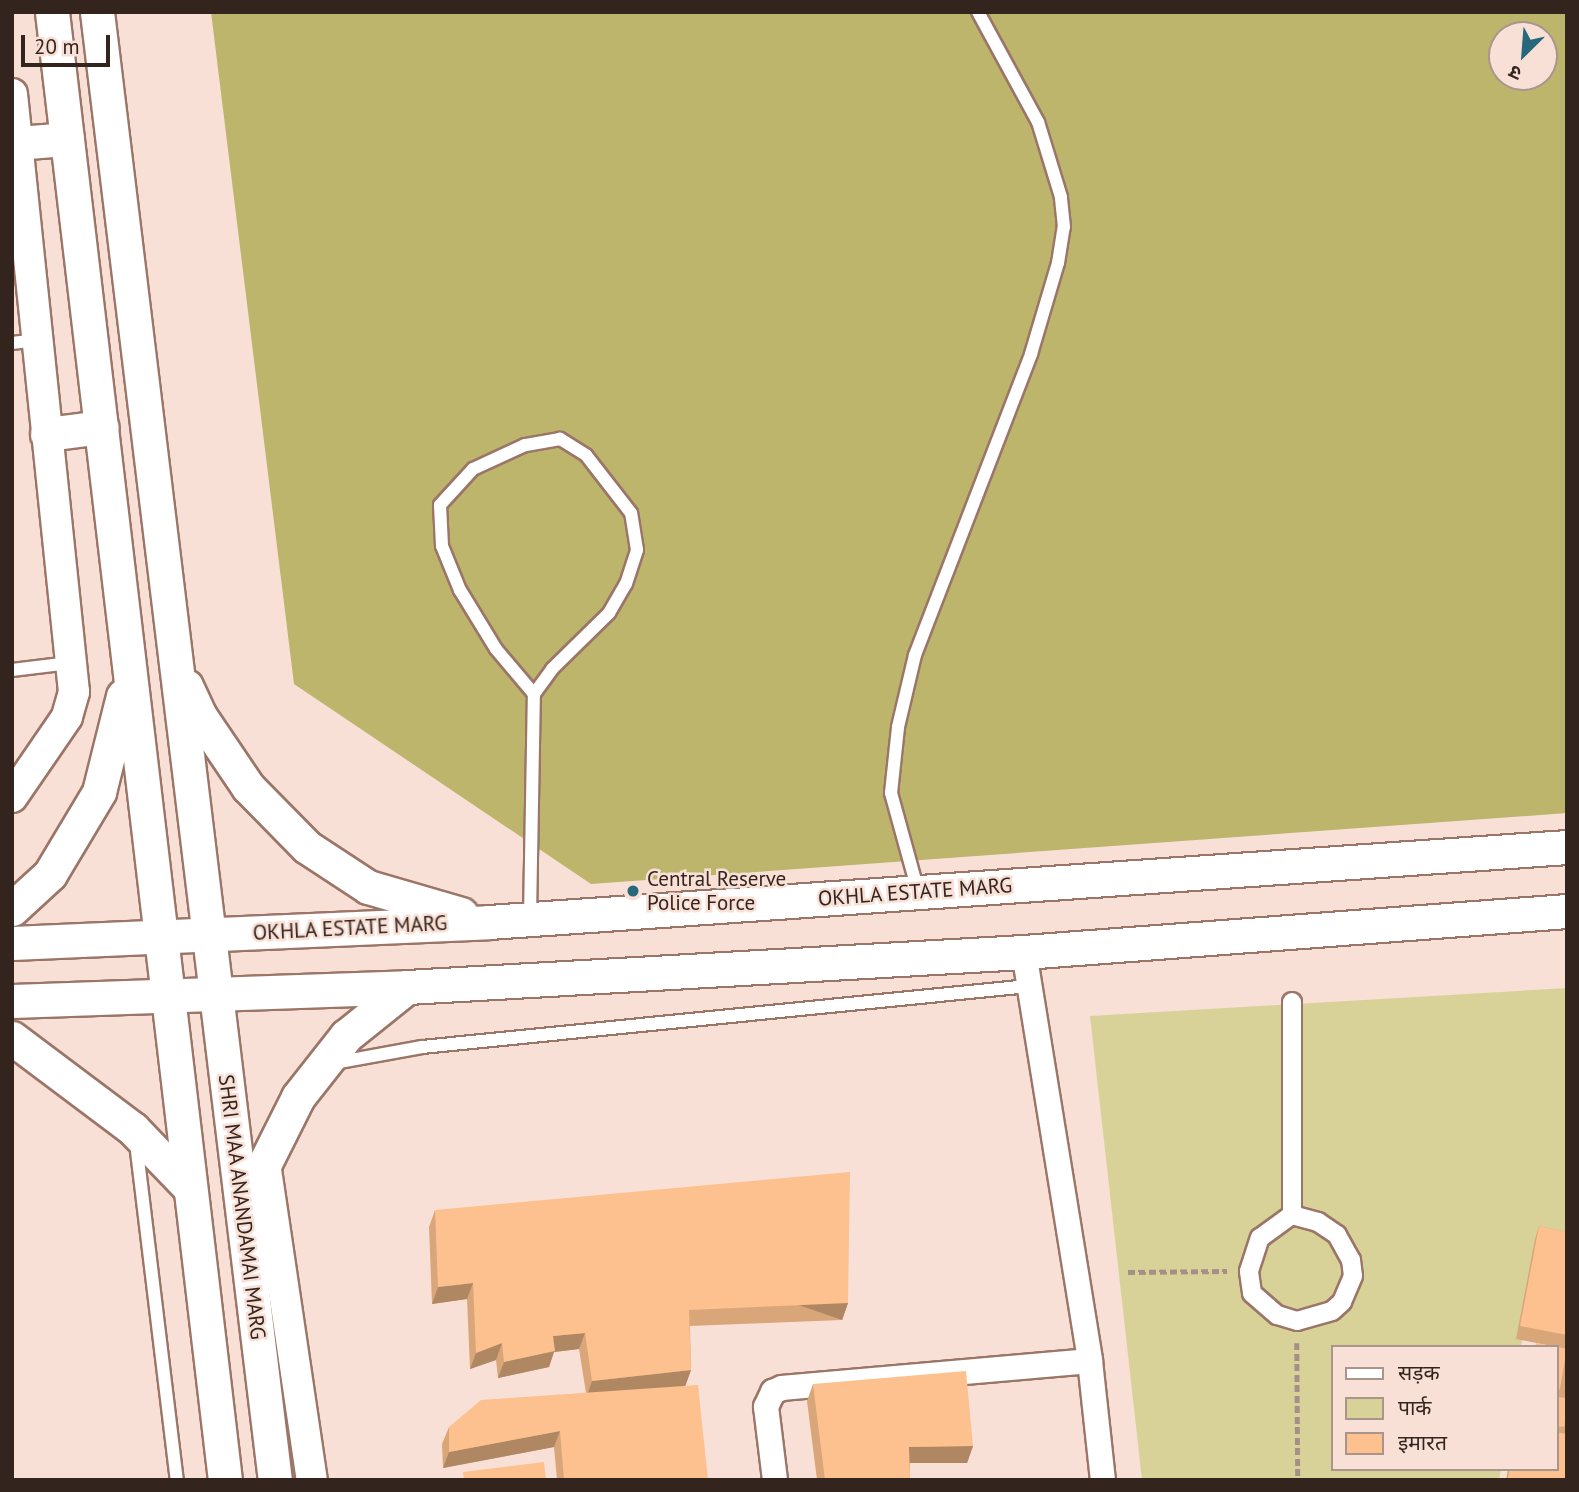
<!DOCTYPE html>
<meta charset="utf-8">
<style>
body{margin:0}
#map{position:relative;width:1579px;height:1492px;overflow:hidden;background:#f9e0d6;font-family:"PT Sans","Noto Sans Devanagari",sans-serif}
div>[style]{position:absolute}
.green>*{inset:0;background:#d8d298}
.forest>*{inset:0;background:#bdb56c}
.path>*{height:4.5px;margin-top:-2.25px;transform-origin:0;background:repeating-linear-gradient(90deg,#a59088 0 7px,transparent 0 10.5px)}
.roads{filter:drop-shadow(2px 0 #9b7668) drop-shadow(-2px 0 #9b7668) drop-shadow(0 2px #9b7668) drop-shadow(0 -2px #9b7668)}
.service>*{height:12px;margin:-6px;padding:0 6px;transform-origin:6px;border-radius:6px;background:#fff}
.pedestrian>*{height:18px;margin:-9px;padding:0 9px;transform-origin:9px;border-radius:9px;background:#fff}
.minor>*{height:24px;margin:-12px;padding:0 12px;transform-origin:12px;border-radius:12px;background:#fff}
.tertiary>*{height:30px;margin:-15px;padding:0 15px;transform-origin:15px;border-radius:15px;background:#fff}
.secondary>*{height:33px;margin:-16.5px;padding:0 16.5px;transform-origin:16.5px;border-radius:16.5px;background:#fff}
.wall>*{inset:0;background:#d9a67a}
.shaded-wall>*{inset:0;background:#b08763;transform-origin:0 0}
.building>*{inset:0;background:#fcc18e;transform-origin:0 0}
.dots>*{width:19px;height:19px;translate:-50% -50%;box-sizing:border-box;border:4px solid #f9e0d6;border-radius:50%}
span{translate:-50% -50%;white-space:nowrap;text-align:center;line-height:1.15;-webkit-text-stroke:5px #f9e0d6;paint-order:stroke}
.poi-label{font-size:21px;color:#33241e}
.left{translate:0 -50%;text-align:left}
.street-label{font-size:21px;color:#33241e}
.frame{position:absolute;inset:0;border:14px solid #33241e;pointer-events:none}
.legend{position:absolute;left:1331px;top:1345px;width:228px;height:126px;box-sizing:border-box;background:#f9e0d6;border:2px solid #aa958c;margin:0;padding:9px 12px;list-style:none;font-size:21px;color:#33241e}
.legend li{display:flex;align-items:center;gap:14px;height:35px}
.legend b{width:35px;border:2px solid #aa958c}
.north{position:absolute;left:1488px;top:21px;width:70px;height:70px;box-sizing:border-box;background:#f9e0d6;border:2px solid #aa958c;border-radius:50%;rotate:205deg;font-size:19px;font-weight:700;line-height:28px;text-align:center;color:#33241e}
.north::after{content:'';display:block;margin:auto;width:24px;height:32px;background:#28687d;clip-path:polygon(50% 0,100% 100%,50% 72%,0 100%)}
.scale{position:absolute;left:21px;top:35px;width:89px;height:32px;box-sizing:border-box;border:4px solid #33241e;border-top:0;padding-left:9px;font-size:21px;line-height:24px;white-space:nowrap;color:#33241e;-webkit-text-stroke:5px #f9e0d6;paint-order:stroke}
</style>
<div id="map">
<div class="green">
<i style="clip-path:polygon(1567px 988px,1567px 1258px,1536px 1255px,1521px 1347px,1332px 1347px,1332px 1469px,1501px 1469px,1499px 1480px,1142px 1480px,1090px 1016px)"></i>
</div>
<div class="forest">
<i style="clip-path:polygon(evenodd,211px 12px,1567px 12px,1567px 813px,591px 884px,294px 684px,211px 12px,1502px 35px,1544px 35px,1544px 77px,1502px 77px,1502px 35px)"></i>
</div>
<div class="path">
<i style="left:1128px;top:1272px;width:99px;rotate:-0.6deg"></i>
<i style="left:1297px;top:1343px;width:137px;rotate:89.6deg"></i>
</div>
<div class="roads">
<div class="service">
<i style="left:12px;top:343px;width:26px;rotate:-7deg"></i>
<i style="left:12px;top:670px;width:58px;rotate:-6.9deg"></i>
<i style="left:918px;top:891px;width:102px;rotate:-105.4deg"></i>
<i style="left:891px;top:793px;width:66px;rotate:-83.9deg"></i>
<i style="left:898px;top:727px;width:74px;rotate:-76.7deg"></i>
<i style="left:915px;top:655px;width:323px;rotate:-68.9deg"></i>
<i style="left:1031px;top:354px;width:95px;rotate:-73.5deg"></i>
<i style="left:1058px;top:263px;width:36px;rotate:-81deg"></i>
<i style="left:1064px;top:227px;width:30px;rotate:-96deg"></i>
<i style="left:1061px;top:197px;width:78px;rotate:-107deg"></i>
<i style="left:1038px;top:122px;width:125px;rotate:-118.6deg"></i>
<i style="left:530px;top:917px;width:223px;rotate:-89deg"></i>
<i style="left:534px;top:694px;width:31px;rotate:-54deg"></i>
<i style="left:552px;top:669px;width:80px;rotate:-44.5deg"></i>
<i style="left:609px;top:613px;width:34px;rotate:-60deg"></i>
<i style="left:626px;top:584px;width:36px;rotate:-72deg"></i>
<i style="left:637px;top:550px;width:37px;rotate:-99deg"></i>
<i style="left:631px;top:513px;width:73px;rotate:-127.8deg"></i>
<i style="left:586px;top:455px;width:31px;rotate:-148deg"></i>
<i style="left:560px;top:439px;width:36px;rotate:170deg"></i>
<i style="left:525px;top:445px;width:57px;rotate:155.2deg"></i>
<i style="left:473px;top:469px;width:49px;rotate:132.5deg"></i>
<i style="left:440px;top:505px;width:41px;rotate:87.2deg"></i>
<i style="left:442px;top:546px;width:48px;rotate:67.8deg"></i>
<i style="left:460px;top:590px;width:69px;rotate:58.6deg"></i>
<i style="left:496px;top:649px;width:59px;rotate:49.8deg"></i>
<i style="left:334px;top:1063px;width:89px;rotate:-10.3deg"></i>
<i style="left:422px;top:1047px;width:610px;rotate:-5.74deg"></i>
<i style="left:136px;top:1143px;width:339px;rotate:83.1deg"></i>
</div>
<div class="pedestrian">
<i style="left:1292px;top:1002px;width:213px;rotate:90deg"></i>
<i style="left:1292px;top:1215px;width:27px;rotate:15deg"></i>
<i style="left:1318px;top:1222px;width:23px;rotate:34deg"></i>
<i style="left:1337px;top:1235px;width:29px;rotate:61deg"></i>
<i style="left:1351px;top:1260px;width:16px;rotate:83deg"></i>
<i style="left:1353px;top:1276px;width:28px;rotate:113deg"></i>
<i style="left:1342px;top:1302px;width:13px;rotate:138deg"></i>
<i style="left:1332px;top:1311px;width:36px;rotate:164deg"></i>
<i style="left:1297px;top:1321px;width:21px;rotate:-163deg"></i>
<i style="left:1277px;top:1315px;width:33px;rotate:-139deg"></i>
<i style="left:1252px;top:1293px;width:22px;rotate:-98deg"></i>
<i style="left:1249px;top:1271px;width:35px;rotate:-72deg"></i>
<i style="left:1260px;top:1238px;width:39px;rotate:-36deg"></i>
</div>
<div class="minor">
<i style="left:1024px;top:952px;width:414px;rotate:80.8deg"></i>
<i style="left:1090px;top:1361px;width:120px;rotate:83.8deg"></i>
<i style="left:775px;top:1480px;width:74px;rotate:-97deg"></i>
<i style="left:766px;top:1407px;width:17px;rotate:-65deg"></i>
<i style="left:773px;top:1392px;width:10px;rotate:-24deg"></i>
<i style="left:782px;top:1388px;width:309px;rotate:-5deg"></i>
</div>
<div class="tertiary">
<i style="left:12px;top:94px;width:601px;rotate:84.08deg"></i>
<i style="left:74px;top:692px;width:26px;rotate:106deg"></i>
<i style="left:67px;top:717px;width:97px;rotate:124.5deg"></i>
<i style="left:265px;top:1163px;width:320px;rotate:81.6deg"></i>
</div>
<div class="secondary">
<i style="left:52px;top:12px;width:1478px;rotate:83.28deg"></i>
<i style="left:97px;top:12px;width:1479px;rotate:83.09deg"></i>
<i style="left:17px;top:143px;width:50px;rotate:-4.6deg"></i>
<i style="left:47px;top:434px;width:55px;rotate:-7.3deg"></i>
<i style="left:186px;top:686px;width:33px;rotate:65deg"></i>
<i style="left:200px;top:716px;width:86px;rotate:55.9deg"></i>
<i style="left:248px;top:787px;width:84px;rotate:45.5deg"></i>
<i style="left:307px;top:847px;width:73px;rotate:33.3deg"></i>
<i style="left:368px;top:887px;width:97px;rotate:16.2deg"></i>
<i style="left:12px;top:909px;width:52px;rotate:-42.6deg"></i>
<i style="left:50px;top:874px;width:96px;rotate:-59.1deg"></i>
<i style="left:99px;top:792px;width:99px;rotate:-76deg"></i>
<i style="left:12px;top:943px;width:477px;rotate:-2.5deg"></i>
<i style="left:489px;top:922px;width:1081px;rotate:-3.98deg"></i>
<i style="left:12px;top:1001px;width:395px;rotate:-2deg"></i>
<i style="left:407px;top:987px;width:618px;rotate:-3.25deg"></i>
<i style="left:1024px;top:952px;width:545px;rotate:-4.32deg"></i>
<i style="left:12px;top:1038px;width:151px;rotate:36.9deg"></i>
<i style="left:133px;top:1129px;width:82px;rotate:46deg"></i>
<i style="left:252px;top:1221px;width:59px;rotate:-77.4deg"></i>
<i style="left:265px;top:1163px;width:74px;rotate:-63.4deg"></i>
<i style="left:298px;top:1097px;width:78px;rotate:-51.8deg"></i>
<i style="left:346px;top:1036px;width:78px;rotate:-38.8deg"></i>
</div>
</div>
<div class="wall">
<i style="clip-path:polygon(435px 1210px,848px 1303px,842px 1320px,690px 1326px,691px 1370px,685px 1386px,708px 1480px,557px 1480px,554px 1447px,443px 1468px,442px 1444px,449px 1427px,586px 1393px,579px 1349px,554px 1352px,549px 1367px,498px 1378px,496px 1360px,470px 1369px,467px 1299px,432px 1304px,429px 1227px)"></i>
<i style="clip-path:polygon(1539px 1226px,1567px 1232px,1567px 1349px,1516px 1339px,1535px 1239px)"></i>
<i style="clip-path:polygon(1556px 1347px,1567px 1349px,1567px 1473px,1566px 1480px,1506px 1480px,1508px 1469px,1556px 1469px)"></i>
<i style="clip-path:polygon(813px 1384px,973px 1446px,967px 1463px,910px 1463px,910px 1480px,817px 1480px,807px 1401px)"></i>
</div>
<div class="shaded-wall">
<i style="clip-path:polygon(473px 1283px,467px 1299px,432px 1304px,438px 1287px)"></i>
<i style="left:848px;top:1303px;width:18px;height:159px;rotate:109deg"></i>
<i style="clip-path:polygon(585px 1333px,579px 1349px,554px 1352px,549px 1367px,498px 1378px,504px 1362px,553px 1336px)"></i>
<i style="clip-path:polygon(502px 1343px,496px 1360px,470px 1369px,476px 1353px)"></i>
<i style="clip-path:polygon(691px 1370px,685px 1387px,586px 1398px,592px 1381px)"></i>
<i style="clip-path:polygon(560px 1431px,554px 1447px,443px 1468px,449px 1452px)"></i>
<i style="clip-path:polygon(973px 1446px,967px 1463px,903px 1463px,909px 1447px)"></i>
</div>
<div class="building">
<i style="clip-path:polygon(850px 1172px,848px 1303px,689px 1310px,691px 1370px,592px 1381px,585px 1333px,553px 1336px,555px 1351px,504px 1362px,502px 1343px,476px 1353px,473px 1283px,438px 1287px,435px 1210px)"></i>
<i style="clip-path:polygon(1539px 1226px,1567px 1232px,1567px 1335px,1520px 1326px)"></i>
<i style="clip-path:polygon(1536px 1343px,1556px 1347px,1535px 1347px)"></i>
<i style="left:1556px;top:1347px;width:11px;height:41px;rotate:10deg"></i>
<i style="clip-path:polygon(966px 1371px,973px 1446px,909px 1447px,910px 1480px,825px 1480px,813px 1384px)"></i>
<i style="clip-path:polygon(698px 1385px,708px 1480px,564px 1480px,560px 1431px,449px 1452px,449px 1427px,481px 1400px)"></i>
<i style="left:1556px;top:1397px;width:11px;height:29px;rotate:5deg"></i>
<i style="clip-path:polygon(1556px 1432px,1567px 1434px,1567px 1473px,1566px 1480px,1521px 1480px,1508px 1478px,1510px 1469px,1556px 1469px)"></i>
<i style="clip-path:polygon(544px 1462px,546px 1480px,464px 1480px,463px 1472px)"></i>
</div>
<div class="dots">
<i style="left:633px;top:891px;background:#28687d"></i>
</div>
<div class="poi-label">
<span class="left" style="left:647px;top:891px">Central Reserve<br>Police Force</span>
</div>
<div class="street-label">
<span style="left:915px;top:892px;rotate:-4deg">OKHLA ESTATE MARG</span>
<span style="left:350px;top:928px;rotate:-3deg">OKHLA ESTATE MARG</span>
<span style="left:242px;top:1207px;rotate:83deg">SHRI MAA ANANDAMAI MARG</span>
</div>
<div class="frame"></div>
<ul class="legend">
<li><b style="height:9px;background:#fff"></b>सड़क</li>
<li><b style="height:19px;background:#d8d298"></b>पार्क</li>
<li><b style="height:19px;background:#fcc18e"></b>इमारत</li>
</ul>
<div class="north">उ</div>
<div class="scale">20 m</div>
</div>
